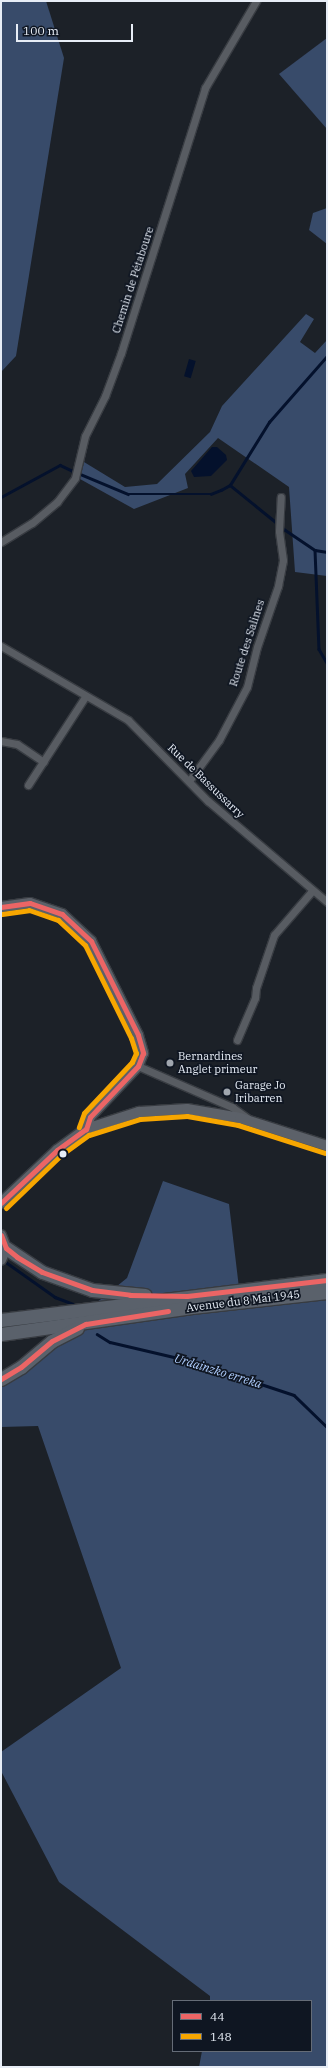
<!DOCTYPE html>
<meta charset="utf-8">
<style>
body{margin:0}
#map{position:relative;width:328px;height:2068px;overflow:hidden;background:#1c2128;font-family:"IBM Plex Serif",serif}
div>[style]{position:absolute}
.forest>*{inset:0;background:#384b6a}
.water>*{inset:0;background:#04112c;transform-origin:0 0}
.stream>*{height:2.5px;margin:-1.25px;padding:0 1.25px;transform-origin:1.25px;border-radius:1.25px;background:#04112c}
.roads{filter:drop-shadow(1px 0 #383c42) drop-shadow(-1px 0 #383c42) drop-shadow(0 1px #383c42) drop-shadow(0 -1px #383c42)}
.street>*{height:7px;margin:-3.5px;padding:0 3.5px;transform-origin:3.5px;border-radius:3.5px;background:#585c62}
.secondary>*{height:10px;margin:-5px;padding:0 5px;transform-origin:5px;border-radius:5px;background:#5c6169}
.highway>*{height:13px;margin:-6.5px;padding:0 6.5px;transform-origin:6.5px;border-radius:6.5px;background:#5a616b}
.bus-1>*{height:5px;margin:-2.5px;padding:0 2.5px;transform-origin:2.5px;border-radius:2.5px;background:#ec6565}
.bus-2>*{height:5px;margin:-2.5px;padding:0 2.5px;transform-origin:2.5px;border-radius:2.5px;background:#f7a600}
.dots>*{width:11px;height:11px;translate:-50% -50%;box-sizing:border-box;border:2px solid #0f1622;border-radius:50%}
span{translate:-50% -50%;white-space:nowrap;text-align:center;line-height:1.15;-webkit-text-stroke:3.5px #0f1622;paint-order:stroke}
.street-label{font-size:11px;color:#e7edf6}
.poi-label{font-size:11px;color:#e7edf6}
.left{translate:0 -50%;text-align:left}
.water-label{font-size:12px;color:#b0cefe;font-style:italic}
.frame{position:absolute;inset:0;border:2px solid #e7edf6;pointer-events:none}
.legend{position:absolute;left:172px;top:2000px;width:140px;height:52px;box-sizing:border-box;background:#0f1622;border:1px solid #656c77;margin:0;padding:5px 7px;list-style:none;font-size:12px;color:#e7edf6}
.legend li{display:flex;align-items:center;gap:8px;height:20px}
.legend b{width:20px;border:1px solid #656c77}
.scale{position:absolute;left:16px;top:24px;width:117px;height:18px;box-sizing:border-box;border:2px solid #e7edf6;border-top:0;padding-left:5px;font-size:12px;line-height:14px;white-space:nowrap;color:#e7edf6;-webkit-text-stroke:3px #0f1622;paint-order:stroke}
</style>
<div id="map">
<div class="forest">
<i style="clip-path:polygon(1px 1px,46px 1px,64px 58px,16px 356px,1px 372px)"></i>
<i style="clip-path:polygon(327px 38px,327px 129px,279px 74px)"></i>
<i style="clip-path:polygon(327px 208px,327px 244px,309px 230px,313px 213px)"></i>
<i style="clip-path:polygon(306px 314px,314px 319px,300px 342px,315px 353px,327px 340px,327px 576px,295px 572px,289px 487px,218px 438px,185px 474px,188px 488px,134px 509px,80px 479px,84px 462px,125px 487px,157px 484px,210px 432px,222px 406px)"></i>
<i style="clip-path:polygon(163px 1181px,229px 1204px,239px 1288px,327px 1292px,327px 2067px,199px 2067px,202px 2051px,311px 2051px,311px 2001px,210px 2001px,210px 1996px,59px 1882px,1px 1771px,1px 1752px,121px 1668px,38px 1426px,1px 1427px,1px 1380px,127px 1278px)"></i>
</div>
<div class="water">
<i style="left:189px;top:359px;width:7px;height:18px;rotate:16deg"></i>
<i style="clip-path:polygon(212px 447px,217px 447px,226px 455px,227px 460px,211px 476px,194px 477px,191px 471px)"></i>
</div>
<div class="stream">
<i style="left:80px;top:474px;width:52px;rotate:22.6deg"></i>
<i style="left:128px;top:494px;width:83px"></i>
<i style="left:211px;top:494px;width:11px;rotate:-22deg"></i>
<i style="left:221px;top:490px;width:10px;rotate:-29deg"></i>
<i style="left:230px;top:485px;width:74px;rotate:-58.2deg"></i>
<i style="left:269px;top:422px;width:88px;rotate:-48.7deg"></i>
<i style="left:230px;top:485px;width:60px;rotate:39deg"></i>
<i style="left:1px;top:497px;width:67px;rotate:-28.5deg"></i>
<i style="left:60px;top:465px;width:14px;rotate:25deg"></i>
<i style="left:281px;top:527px;width:41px;rotate:34.1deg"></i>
<i style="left:315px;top:550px;width:12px;rotate:9deg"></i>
<i style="left:315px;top:550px;width:99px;rotate:87.7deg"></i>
<i style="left:319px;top:649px;width:16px;rotate:60deg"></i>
<i style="left:3px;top:1260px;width:64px;rotate:35.4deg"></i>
<i style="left:55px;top:1297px;width:19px;rotate:21deg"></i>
<i style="left:97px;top:1334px;width:15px;rotate:32deg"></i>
<i style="left:110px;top:1342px;width:87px;rotate:13.2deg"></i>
<i style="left:195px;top:1362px;width:104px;rotate:18.4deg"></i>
<i style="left:294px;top:1395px;width:46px;rotate:44.1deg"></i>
</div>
<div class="roads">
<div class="street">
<i style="left:1px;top:542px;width:36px;rotate:-32deg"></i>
<i style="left:32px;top:523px;width:33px;rotate:-40deg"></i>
<i style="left:57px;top:502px;width:30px;rotate:-53deg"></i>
<i style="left:75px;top:478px;width:43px;rotate:-76.6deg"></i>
<i style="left:85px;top:436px;width:45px;rotate:-63.4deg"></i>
<i style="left:105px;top:396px;width:46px;rotate:-69.6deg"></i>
<i style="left:121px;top:353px;width:278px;rotate:-72.4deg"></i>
<i style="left:205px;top:88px;width:101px;rotate:-59.6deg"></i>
<i style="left:1px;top:646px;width:147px;rotate:30.2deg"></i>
<i style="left:128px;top:720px;width:114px;rotate:45.4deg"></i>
<i style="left:208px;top:801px;width:156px;rotate:40.3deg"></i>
<i style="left:1px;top:741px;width:16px;rotate:11deg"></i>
<i style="left:17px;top:744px;width:32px;rotate:34deg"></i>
<i style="left:189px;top:781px;width:51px;rotate:-53.8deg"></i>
<i style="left:219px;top:740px;width:60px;rotate:-62.2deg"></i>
<i style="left:247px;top:687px;width:41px;rotate:-76deg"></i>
<i style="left:257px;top:647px;width:65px;rotate:-71deg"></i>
<i style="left:278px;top:586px;width:26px;rotate:-79deg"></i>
<i style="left:283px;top:560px;width:29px;rotate:-98deg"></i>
<i style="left:279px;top:531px;width:34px;rotate:-87deg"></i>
<i style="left:28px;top:785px;width:105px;rotate:-57.1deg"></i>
<i style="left:237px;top:1040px;width:46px;rotate:-66.8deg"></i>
<i style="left:255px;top:998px;width:10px;rotate:-84deg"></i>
<i style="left:256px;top:988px;width:56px;rotate:-71.2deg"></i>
<i style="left:274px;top:935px;width:58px;rotate:-49.2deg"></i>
<i style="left:138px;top:1066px;width:103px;rotate:23.6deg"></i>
<i style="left:232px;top:1107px;width:19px;rotate:36deg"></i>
</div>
<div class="secondary">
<i style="left:1px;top:907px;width:29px;rotate:-8deg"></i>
<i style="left:30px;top:903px;width:34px;rotate:19deg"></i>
<i style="left:62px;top:914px;width:40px;rotate:43deg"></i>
<i style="left:91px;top:941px;width:105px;rotate:63.4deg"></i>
<i style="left:138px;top:1035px;width:19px;rotate:74deg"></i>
<i style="left:143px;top:1053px;width:14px;rotate:111deg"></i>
<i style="left:138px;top:1066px;width:70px;rotate:133.3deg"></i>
<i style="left:90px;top:1117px;width:13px;rotate:108deg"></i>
<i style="left:1px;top:1203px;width:77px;rotate:-43.4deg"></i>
<i style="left:57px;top:1150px;width:36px;rotate:-36deg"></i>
<i style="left:86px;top:1129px;width:56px;rotate:-17.8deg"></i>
<i style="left:139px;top:1112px;width:48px;rotate:-3.6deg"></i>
<i style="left:187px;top:1109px;width:54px;rotate:9.6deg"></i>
<i style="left:240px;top:1118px;width:91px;rotate:17.8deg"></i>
<i style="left:1px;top:1235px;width:14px;rotate:69deg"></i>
<i style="left:6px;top:1248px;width:13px;rotate:113deg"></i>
</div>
<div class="highway">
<i style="left:6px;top:1248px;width:43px;rotate:33.7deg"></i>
<i style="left:42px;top:1272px;width:53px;rotate:19.8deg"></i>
<i style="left:92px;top:1290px;width:53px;rotate:5.4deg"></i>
<i style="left:1px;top:1320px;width:328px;rotate:-7deg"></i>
<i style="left:1px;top:1334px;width:193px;rotate:-8deg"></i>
<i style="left:192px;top:1307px;width:136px;rotate:-6.3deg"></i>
<i style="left:1px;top:1379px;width:23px;rotate:-31deg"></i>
<i style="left:21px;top:1367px;width:40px;rotate:-40deg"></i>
<i style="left:52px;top:1341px;width:28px;rotate:-27deg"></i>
</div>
</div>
<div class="bus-1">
<i style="left:1px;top:907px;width:29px;rotate:-8deg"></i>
<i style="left:30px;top:903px;width:34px;rotate:19deg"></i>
<i style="left:62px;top:914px;width:40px;rotate:43deg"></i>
<i style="left:91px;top:941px;width:105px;rotate:63.4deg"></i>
<i style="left:138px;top:1035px;width:19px;rotate:74deg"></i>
<i style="left:143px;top:1053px;width:14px;rotate:111deg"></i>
<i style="left:138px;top:1066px;width:70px;rotate:133.3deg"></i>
<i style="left:90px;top:1117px;width:13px;rotate:108deg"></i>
<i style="left:1px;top:1203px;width:77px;rotate:-43.4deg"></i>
<i style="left:57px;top:1150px;width:36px;rotate:-36deg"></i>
<i style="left:1px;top:1235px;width:14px;rotate:69deg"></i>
<i style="left:6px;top:1248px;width:14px;rotate:39deg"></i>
<i style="left:17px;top:1257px;width:29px;rotate:31deg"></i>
<i style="left:42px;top:1272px;width:53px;rotate:19.8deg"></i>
<i style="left:92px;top:1290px;width:38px;rotate:7deg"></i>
<i style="left:130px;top:1295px;width:57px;rotate:1deg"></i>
<i style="left:187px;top:1296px;width:141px;rotate:-6.5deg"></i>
<i style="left:1px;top:1379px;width:23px;rotate:-31deg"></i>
<i style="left:21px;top:1367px;width:40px;rotate:-40deg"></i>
<i style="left:52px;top:1341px;width:38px;rotate:-27deg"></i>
<i style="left:86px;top:1324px;width:83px;rotate:-9deg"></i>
</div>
<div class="bus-2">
<i style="left:2px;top:914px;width:27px;rotate:-8deg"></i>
<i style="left:29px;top:910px;width:31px;rotate:19deg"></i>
<i style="left:58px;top:920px;width:37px;rotate:43deg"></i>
<i style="left:85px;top:945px;width:104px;rotate:63.7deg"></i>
<i style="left:131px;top:1038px;width:16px;rotate:72deg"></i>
<i style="left:136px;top:1053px;width:10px;rotate:114deg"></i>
<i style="left:132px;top:1062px;width:70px;rotate:133.3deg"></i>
<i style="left:84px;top:1113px;width:15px;rotate:110deg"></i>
<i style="left:6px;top:1208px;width:76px;rotate:-43.9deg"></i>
<i style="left:61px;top:1155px;width:34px;rotate:-36deg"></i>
<i style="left:89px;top:1135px;width:53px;rotate:-17.4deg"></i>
<i style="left:140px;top:1119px;width:47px;rotate:-3.7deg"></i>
<i style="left:187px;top:1116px;width:52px;rotate:10deg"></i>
<i style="left:238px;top:1125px;width:91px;rotate:17.8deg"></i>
</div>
<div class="dots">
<i style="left:170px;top:1063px;background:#a0a6ae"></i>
<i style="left:227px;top:1092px;background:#a0a6ae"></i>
<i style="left:63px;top:1154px;background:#e7edf6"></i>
</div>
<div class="street-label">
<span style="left:133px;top:280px;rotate:-72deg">Chemin de Pétaboure</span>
<span style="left:247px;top:643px;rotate:-72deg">Route des Salines</span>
<span style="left:206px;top:781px;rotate:44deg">Rue de Bassussarry</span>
<span style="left:243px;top:1301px;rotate:-7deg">Avenue du 8 Mai 1945</span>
</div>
<div class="poi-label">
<span class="left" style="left:178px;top:1063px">Bernardines<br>Anglet primeur</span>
<span class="left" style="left:235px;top:1092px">Garage Jo<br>Iribarren</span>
</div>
<div class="water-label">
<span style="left:218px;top:1371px;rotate:17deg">Urdainzko erreka</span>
</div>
<div class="frame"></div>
<ul class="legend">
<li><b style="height:5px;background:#ec6565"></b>44</li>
<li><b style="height:5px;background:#f7a600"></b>148</li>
</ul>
<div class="scale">100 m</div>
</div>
